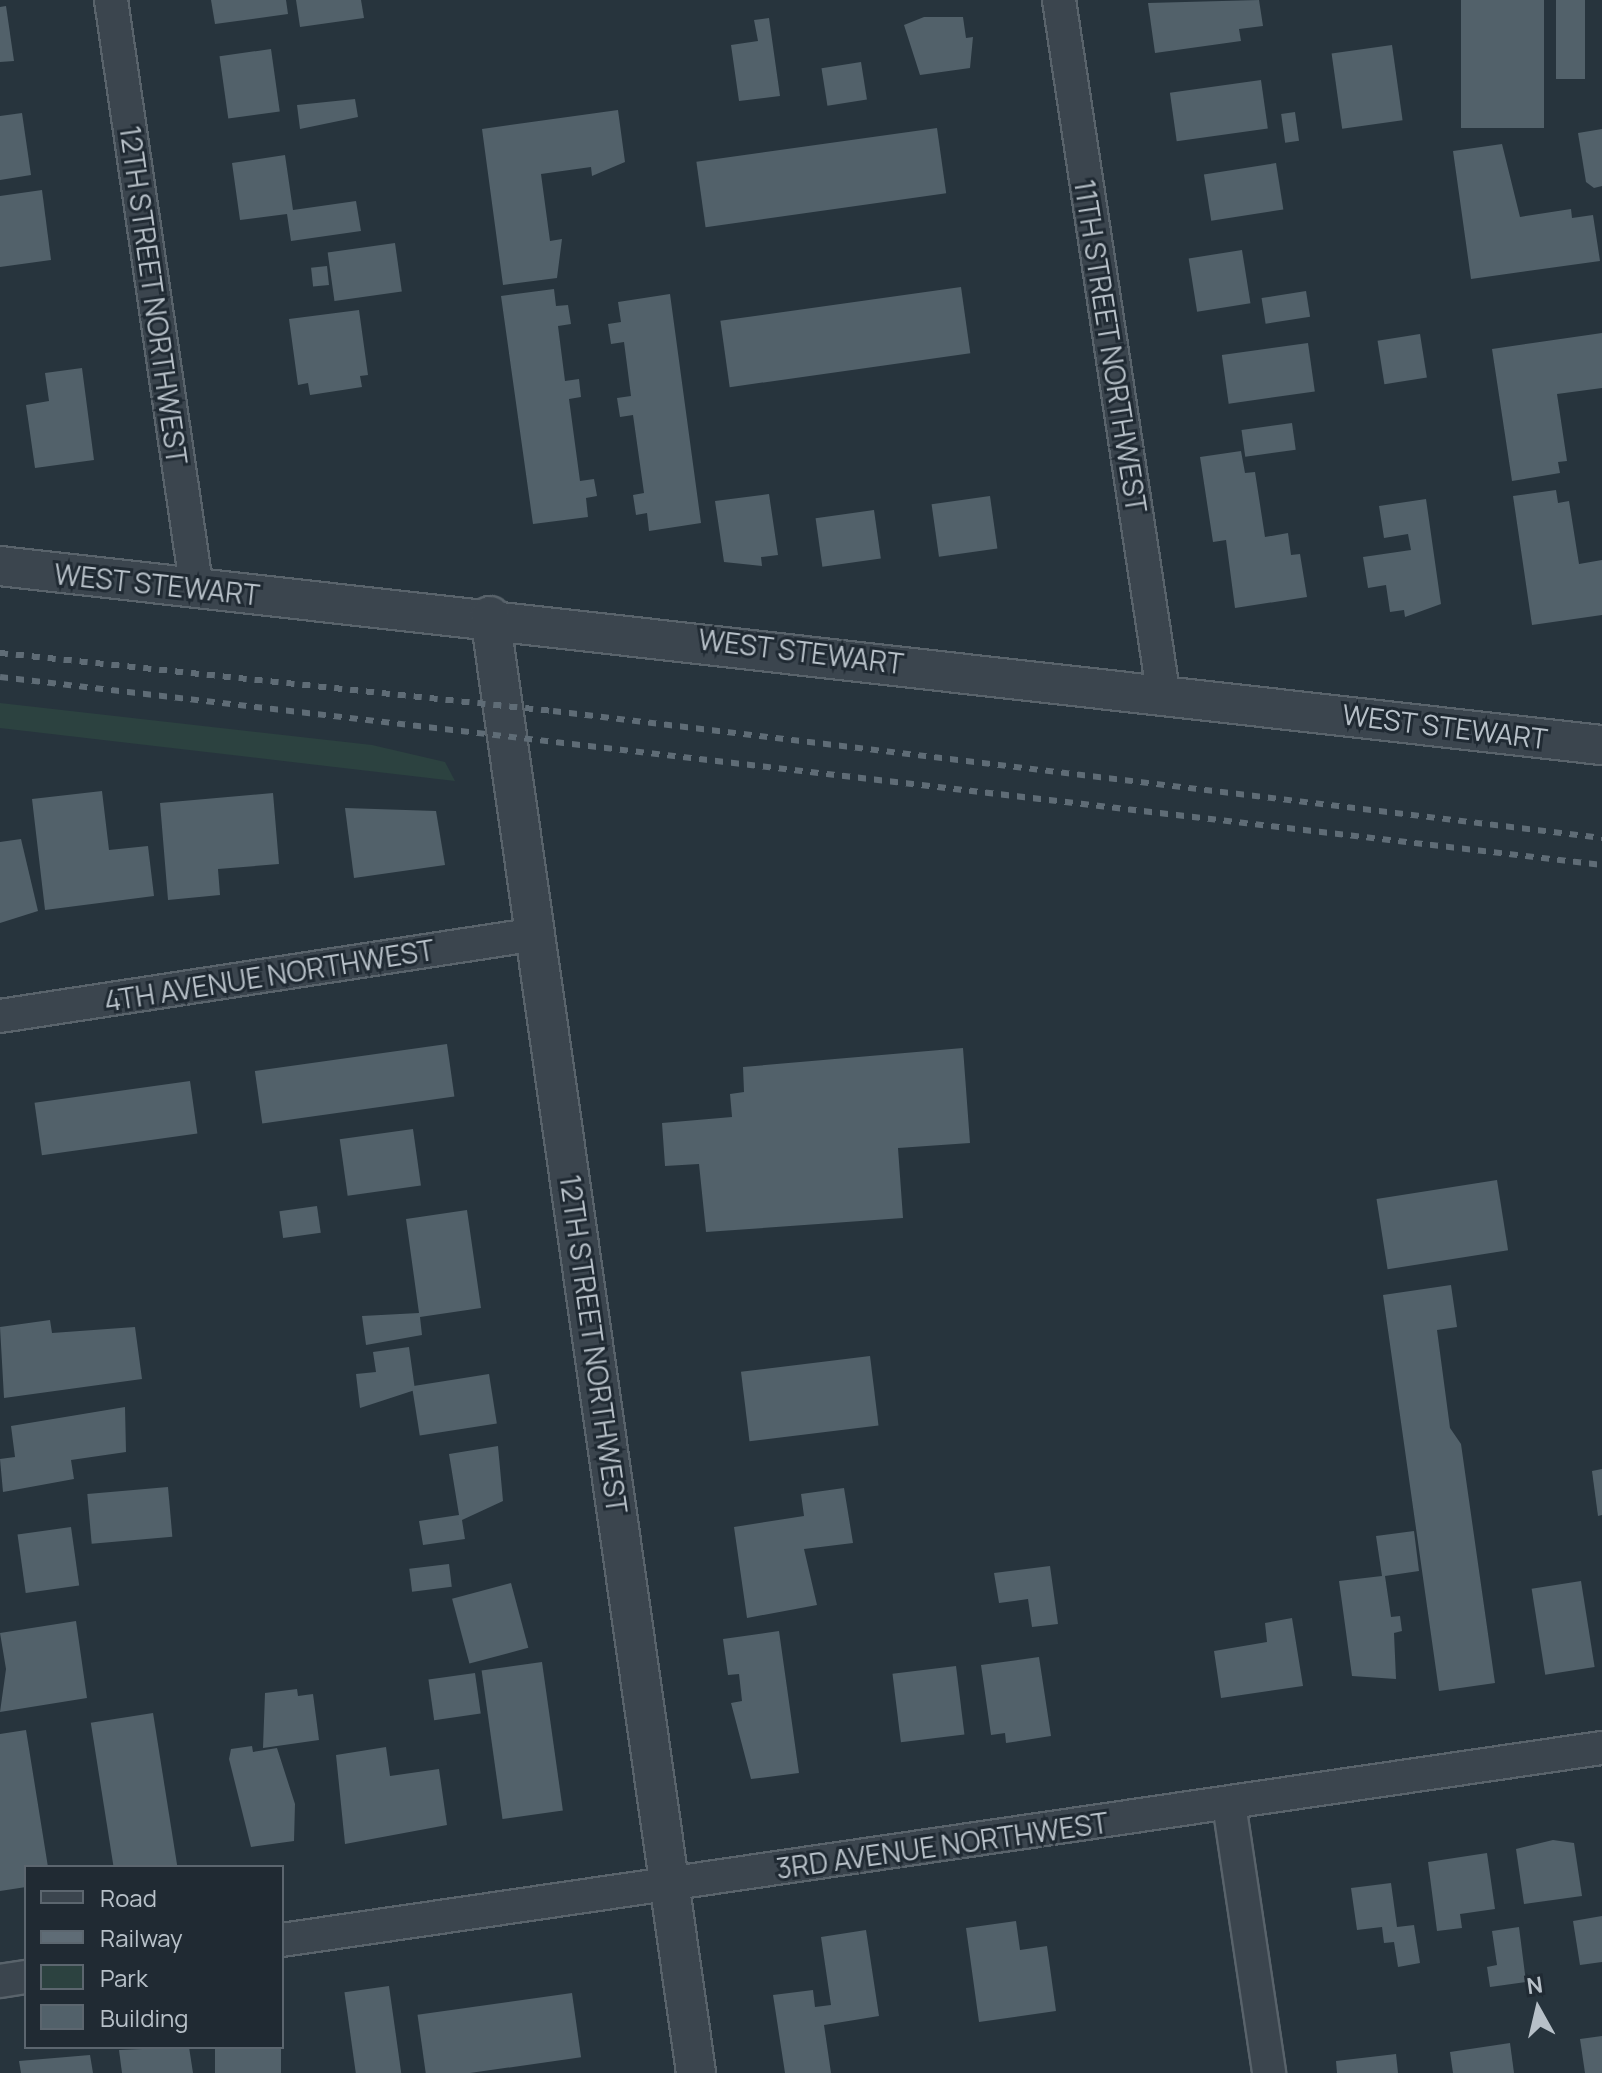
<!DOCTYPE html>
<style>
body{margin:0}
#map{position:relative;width:1602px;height:2073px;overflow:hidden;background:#27343d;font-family:Manrope,sans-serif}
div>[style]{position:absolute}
.green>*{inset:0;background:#2c4240}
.building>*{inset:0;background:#52616a;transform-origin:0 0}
.roads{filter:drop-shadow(2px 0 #59636b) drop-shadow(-2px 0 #59636b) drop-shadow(0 2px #59636b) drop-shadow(0 -2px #59636b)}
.minor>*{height:32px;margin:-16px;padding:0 16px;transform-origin:16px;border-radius:16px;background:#3b454e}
.tertiary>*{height:38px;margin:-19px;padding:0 19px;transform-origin:19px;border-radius:19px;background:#3b454e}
.rail>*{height:6px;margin-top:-3px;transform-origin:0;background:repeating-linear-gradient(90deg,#5f6c76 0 8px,transparent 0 16px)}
span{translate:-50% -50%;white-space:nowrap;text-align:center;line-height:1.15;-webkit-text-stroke:6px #202a33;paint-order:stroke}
.street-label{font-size:28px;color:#b7c0c8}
.legend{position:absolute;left:24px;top:1865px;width:260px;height:184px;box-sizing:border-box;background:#202a33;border:2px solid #5c666f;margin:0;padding:10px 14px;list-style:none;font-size:24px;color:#b7c0c8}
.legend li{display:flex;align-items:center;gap:16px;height:40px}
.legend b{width:40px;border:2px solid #5c666f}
.north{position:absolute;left:1498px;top:1969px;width:80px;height:80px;-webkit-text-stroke:6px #202a33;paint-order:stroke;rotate:352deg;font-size:22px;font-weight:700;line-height:32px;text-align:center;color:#b7c0c8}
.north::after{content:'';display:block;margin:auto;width:28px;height:36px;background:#b7c0c8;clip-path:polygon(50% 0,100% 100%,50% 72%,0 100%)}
</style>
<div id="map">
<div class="green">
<i style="clip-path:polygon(0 703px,372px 745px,445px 762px,455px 781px,0 728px)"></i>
</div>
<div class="building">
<i style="clip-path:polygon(211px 0,286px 0,288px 14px,215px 24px)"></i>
<i style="clip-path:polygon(296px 0,361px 0,364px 18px,300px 27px)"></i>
<i style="clip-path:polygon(1259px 0,1263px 26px,1239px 29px,1241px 41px,1155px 53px,1148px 3px)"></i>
<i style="left:1461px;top:0;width:83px;height:128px"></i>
<i style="left:1556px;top:0;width:29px;height:79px"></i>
<i style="clip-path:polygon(6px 6px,14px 61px,0 62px,0 7px)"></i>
<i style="clip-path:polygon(924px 17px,963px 17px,966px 38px,973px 37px,970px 68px,920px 75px,904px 25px)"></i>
<i style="clip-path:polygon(769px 18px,780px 96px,739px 101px,731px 45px,758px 41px,754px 20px)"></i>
<i style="left:1392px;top:45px;width:76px;height:61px;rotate:82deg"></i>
<i style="left:271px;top:49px;width:63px;height:52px;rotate:82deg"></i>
<i style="left:861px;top:62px;width:38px;height:40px;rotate:81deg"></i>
<i style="left:1261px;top:80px;width:49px;height:92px;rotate:82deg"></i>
<i style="clip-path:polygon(355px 99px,358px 117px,300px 129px,297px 105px)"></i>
<i style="clip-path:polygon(618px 110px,625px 162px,592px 176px,591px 167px,541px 174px,550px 241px,562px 239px,557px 278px,503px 285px,482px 129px)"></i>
<i style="left:1295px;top:112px;width:29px;height:14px;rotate:82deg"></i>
<i style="clip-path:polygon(22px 113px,31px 175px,0 180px,0 116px)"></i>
<i style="left:937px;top:128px;width:66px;height:243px;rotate:82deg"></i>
<i style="clip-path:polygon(1602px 129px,1602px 186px,1594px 188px,1586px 182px,1578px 133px)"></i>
<i style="clip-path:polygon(1502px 144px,1520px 217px,1571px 209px,1572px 218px,1593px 215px,1600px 261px,1471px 279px,1453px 151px)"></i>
<i style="clip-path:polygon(285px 155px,293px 210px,356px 201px,361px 231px,291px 241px,287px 214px,240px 220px,232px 163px)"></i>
<i style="left:1276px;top:163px;width:47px;height:73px;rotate:81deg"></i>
<i style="clip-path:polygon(42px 190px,51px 260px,0 267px,0 196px)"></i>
<i style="left:395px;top:243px;width:49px;height:68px;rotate:82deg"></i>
<i style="left:1242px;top:250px;width:54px;height:54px;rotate:81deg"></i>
<i style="left:327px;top:266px;width:19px;height:16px;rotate:84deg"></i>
<i style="left:961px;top:287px;width:67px;height:243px;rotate:82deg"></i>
<i style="clip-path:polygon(554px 289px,556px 306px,568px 305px,571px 324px,558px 326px,565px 381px,579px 379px,581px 397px,569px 399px,580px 481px,594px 479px,597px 496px,586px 498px,588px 517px,533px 524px,501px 296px)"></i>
<i style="left:1306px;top:291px;width:26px;height:45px;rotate:81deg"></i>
<i style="clip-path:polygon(670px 294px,701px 523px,649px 531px,647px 513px,636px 515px,633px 495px,644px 493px,633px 415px,620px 417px,617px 398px,631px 396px,624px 342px,611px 344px,608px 324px,621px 322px,618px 302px)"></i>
<i style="clip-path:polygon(359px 310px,368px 375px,360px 376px,362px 387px,310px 395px,308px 383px,298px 385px,289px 319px)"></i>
<i style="clip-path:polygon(1602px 333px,1602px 388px,1557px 394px,1567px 461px,1558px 462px,1560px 473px,1512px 481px,1492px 349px)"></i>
<i style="left:1420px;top:334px;width:44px;height:43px;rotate:81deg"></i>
<i style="left:1308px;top:343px;width:49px;height:87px;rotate:82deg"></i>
<i style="clip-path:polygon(82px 368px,94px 460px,35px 468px,26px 405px,49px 401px,45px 373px)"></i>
<i style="left:1292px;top:423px;width:27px;height:51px;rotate:82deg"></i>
<i style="clip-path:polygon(1241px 451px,1245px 473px,1255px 472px,1265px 537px,1288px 533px,1291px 555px,1300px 554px,1307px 597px,1235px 608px,1226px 540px,1213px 542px,1200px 457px)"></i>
<i style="clip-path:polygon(1556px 490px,1558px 503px,1569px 501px,1579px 564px,1602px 560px,1602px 615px,1532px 625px,1513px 496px)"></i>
<i style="clip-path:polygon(769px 494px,778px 555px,761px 557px,762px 566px,724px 562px,715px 501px)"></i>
<i style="left:990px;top:496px;width:53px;height:59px;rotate:82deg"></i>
<i style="clip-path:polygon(1426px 499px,1441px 604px,1405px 617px,1404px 610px,1390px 612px,1386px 585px,1368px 588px,1363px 557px,1411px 550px,1408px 534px,1384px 538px,1379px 506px)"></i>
<i style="left:874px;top:510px;width:49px;height:59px;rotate:82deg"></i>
<i style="clip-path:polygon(102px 791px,109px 850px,148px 846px,154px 896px,45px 910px,32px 799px)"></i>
<i style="clip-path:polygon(273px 793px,279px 864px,218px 869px,220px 895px,168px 900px,160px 803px)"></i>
<i style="clip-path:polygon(345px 808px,436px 811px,445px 865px,354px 878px)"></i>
<i style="clip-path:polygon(21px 839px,38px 911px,0 923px,0 842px)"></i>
<i style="left:447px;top:1044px;width:53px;height:194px;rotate:82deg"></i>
<i style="clip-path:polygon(963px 1048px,970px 1143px,898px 1148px,903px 1218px,706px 1232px,699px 1164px,665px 1166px,662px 1123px,732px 1117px,730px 1094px,744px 1092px,743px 1067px)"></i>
<i style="left:190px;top:1081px;width:53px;height:157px;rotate:82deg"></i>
<i style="left:413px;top:1129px;width:57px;height:74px;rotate:82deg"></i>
<i style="left:1497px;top:1180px;width:71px;height:122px;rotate:81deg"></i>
<i style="left:317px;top:1206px;width:27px;height:38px;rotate:82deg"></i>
<i style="clip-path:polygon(467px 1210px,481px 1308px,420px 1317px,422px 1335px,366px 1345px,362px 1316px,419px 1313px,406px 1219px)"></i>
<i style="clip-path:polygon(1451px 1285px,1457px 1327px,1437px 1330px,1450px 1428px,1461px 1444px,1495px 1683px,1439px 1691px,1383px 1295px)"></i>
<i style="clip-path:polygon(50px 1320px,52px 1333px,135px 1327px,142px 1379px,4px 1398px,0 1327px)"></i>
<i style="clip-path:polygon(409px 1347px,415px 1390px,360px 1408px,356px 1374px,376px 1372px,373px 1352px)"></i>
<i style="left:870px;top:1356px;width:70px;height:130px;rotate:83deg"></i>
<i style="left:489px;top:1374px;width:50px;height:78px;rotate:81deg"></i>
<i style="clip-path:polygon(125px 1407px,126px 1452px,71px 1460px,74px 1479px,3px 1492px,0 1459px,15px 1457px,11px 1426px)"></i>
<i style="clip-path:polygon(498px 1446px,503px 1501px,462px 1520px,465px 1539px,423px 1545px,419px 1521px,459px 1515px,449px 1454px)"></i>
<i style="clip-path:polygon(1602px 1469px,1602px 1515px,1598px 1516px,1592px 1471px)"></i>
<i style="left:168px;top:1487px;width:50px;height:81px;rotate:85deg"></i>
<i style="clip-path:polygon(844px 1488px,853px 1543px,804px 1549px,817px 1605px,747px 1618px,734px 1527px,804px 1516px,801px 1494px)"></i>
<i style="left:71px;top:1527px;width:59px;height:54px;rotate:82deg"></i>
<i style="clip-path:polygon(1414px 1531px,1419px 1571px,1385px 1576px,1391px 1617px,1400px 1616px,1402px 1631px,1394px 1633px,1396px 1679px,1352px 1676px,1339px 1581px,1382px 1576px,1376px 1536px)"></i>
<i style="left:449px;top:1564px;width:23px;height:40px;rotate:83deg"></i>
<i style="clip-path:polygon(1050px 1566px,1058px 1624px,1032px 1627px,1028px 1599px,999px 1603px,994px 1573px)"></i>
<i style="left:1581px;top:1581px;width:87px;height:50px;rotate:81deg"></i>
<i style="left:511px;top:1583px;width:67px;height:61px;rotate:75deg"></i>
<i style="clip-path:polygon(1292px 1618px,1303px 1686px,1221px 1698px,1214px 1651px,1267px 1642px,1265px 1623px)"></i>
<i style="clip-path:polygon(76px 1621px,87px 1698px,0 1712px,6px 1669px,0 1633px)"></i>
<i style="clip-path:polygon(779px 1631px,799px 1773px,751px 1779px,731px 1703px,742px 1701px,739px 1674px,728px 1675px,723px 1639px)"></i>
<i style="clip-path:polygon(1039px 1657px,1051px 1736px,1006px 1743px,1005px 1733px,991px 1735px,981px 1665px)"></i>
<i style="left:542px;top:1662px;width:150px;height:61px;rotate:82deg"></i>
<i style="left:956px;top:1666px;width:69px;height:64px;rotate:83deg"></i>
<i style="left:475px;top:1673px;width:41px;height:47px;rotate:82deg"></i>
<i style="clip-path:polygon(297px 1689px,298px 1696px,313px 1694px,319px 1740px,263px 1748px,265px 1693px)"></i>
<i style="left:153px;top:1713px;width:155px;height:63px;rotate:81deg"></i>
<i style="clip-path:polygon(26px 1730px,48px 1867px,26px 1867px,26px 1887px,0 1891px,0 1734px)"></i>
<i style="clip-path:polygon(252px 1746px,253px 1752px,277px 1748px,295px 1804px,294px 1841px,251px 1847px,229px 1759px,231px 1749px)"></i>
<i style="clip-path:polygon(386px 1747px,390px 1776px,439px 1769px,447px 1825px,345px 1844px,336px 1755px)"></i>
<i style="clip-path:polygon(1553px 1840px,1574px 1843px,1582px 1896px,1524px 1904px,1516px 1849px)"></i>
<i style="clip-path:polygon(1487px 1853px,1495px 1909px,1460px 1914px,1462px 1928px,1437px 1931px,1428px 1862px)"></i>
<i style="clip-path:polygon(1391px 1883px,1397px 1927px,1414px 1925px,1420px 1963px,1398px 1967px,1394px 1942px,1384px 1943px,1382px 1927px,1357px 1930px,1351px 1888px)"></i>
<i style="clip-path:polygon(1602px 1916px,1602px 1962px,1580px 1965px,1573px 1921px)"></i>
<i style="clip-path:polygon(1016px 1921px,1020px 1950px,1047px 1946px,1056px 2011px,979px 2022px,966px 1928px)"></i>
<i style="clip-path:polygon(1519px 1927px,1526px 1982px,1490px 1987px,1487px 1967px,1497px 1965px,1492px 1931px)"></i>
<i style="clip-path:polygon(866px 1930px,879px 2016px,824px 2025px,831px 2073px,785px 2073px,773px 1995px,813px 1990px,815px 2007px,831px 2005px,821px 1937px)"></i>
<i style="left:389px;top:1986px;width:88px;height:45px;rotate:82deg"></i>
<i style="left:572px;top:1993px;width:65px;height:156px;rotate:82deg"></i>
<i style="clip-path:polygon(1602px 2036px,1602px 2073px,1585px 2073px,1580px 2039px)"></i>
<i style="clip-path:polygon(1510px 2043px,1514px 2073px,1453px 2073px,1450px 2052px)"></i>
<i style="clip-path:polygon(189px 2047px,193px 2073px,122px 2073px,119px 2050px)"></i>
<i style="left:215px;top:2047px;width:66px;height:26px"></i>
<i style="clip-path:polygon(1396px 2054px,1398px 2073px,1337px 2073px,1336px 2061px)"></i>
<i style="clip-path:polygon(90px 2055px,93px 2073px,21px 2073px,19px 2061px)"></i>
</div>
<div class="roads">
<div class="minor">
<i style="left:111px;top:0;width:597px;rotate:81.72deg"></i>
<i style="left:1059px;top:0;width:700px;rotate:81.45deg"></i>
<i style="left:0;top:1016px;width:543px;rotate:-8.68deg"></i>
<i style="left:1229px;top:1804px;width:272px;rotate:81.5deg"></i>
<i style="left:282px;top:1940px;width:1334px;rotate:-8.28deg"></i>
<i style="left:0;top:1981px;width:26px;rotate:-9deg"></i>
</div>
<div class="tertiary">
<i style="left:0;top:566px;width:1612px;rotate:6.38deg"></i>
<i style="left:490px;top:616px;width:1471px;rotate:81.95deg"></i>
</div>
</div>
<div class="rail">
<i style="left:0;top:653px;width:556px;rotate:5.99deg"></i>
<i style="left:553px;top:711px;width:1057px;rotate:6.9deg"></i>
<i style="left:0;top:677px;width:1613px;rotate:6.69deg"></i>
</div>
<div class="street-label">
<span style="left:154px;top:295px;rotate:82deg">12TH STREET NORTHWEST</span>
<span style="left:1111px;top:346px;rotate:81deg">11TH STREET NORTHWEST</span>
<span style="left:157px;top:584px;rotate:6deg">WEST STEWART</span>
<span style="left:801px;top:651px;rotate:7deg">WEST STEWART</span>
<span style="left:1445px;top:726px;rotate:7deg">WEST STEWART</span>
<span style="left:269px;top:975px;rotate:-9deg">4TH AVENUE NORTHWEST</span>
<span style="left:594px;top:1344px;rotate:82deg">12TH STREET NORTHWEST</span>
<span style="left:942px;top:1845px;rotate:-8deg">3RD AVENUE NORTHWEST</span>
</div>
<ul class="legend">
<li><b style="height:10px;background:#3b454e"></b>Road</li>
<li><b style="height:10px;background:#5f6c76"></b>Railway</li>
<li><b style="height:22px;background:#2c4240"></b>Park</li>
<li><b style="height:22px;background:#52616a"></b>Building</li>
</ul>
<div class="north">N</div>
</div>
